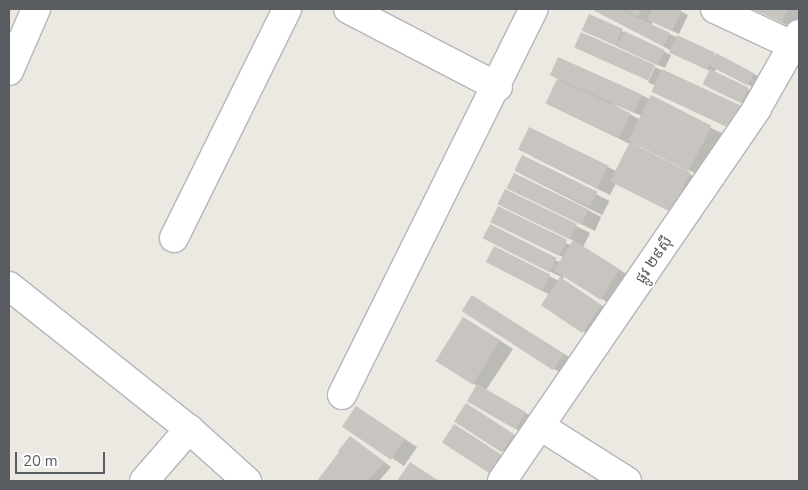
<!DOCTYPE html>
<meta charset="utf-8">
<style>
body{margin:0}
#map{position:relative;width:808px;height:490px;overflow:hidden;background:#ebe9e1;font-family:"Nunito Sans","Noto Sans Khmer",sans-serif}
div>[style]{position:absolute}
.shadow>*{inset:0;background:#0003;transform-origin:0 0}
.building>*{inset:0;background:#c8c5c0;transform-origin:0 0}
.roads{filter:drop-shadow(1px 0 #b3b6ba) drop-shadow(-1px 0 #b3b6ba) drop-shadow(0 1px #b3b6ba) drop-shadow(0 -1px #b3b6ba)}
.minor>*{height:28px;margin:-14px;padding:0 14px;transform-origin:14px;border-radius:14px;background:#fff}
span{translate:-50% -50%;white-space:nowrap;text-align:center;line-height:1.15;-webkit-text-stroke:4px #fff;paint-order:stroke}
.street-label{font-size:15px;color:#595c60}
.frame{position:absolute;inset:0;border:10px solid #595c60;pointer-events:none}
.scale{position:absolute;left:15px;top:452px;width:90px;height:22px;box-sizing:border-box;border:2px solid #595c60;border-top:0;padding-left:6px;font-size:15px;line-height:18px;white-space:nowrap;color:#595c60;-webkit-text-stroke:4px #fff;paint-order:stroke}
</style>
<div id="map">
<div class="shadow">
<i style="clip-path:polygon(592px 9px,676px 9px,688px 15px,679px 34px,653px 22px,651px 25px,760px 77px,755px 88px,716px 69px,714px 72px,755px 93px,748px 106px,710px 88px,710px 71px)"></i>
<i style="clip-path:polygon(753px 9px,799px 9px,799px 20px,795px 29px)"></i>
<i style="clip-path:polygon(589px 15px,671px 55px,665px 68px,589px 33px)"></i>
<i style="clip-path:polygon(655px 67px,754px 114px,744px 135px,653px 91px,656px 86px,648px 82px)"></i>
<i style="clip-path:polygon(evenodd,559px 79px,641px 95px,724px 134px,702px 177px,634px 141px,632px 144px,703px 181px,684px 218px,616px 183px,610px 195px,533px 157px,530px 128px,616px 171px,630px 144px,547px 104px,559px 79px,611px 103px,642px 116px,640px 120px,611px 103px)"></i>
<i style="left:523px;top:157px;width:97px;height:16px;rotate:27deg"></i>
<i style="clip-path:polygon(509px 188px,588px 210px,601px 217px,595px 231px)"></i>
<i style="clip-path:polygon(506px 191px,590px 233px,583px 247px,633px 278px,615px 307px,564px 276px,562px 280px,615px 314px,597px 340px,543px 305px,550px 295px,500px 269px,494px 248px,559px 281px,561px 277px,498px 245px,561px 262px,565px 258px,503px 227px,572px 245px,574px 241px,500px 204px)"></i>
<i style="clip-path:polygon(485px 304px,577px 362px,568px 376px,554px 369px)"></i>
<i style="clip-path:polygon(477px 326px,513px 349px,486px 390px,538px 420px,528px 436px,469px 401px,477px 386px,437px 361px)"></i>
<i style="clip-path:polygon(479px 413px,527px 443px,517px 459px,456px 421px)"></i>
<i style="clip-path:polygon(370px 416px,417px 447px,404px 466px,344px 426px)"></i>
<i style="clip-path:polygon(468px 433px,513px 464px,503px 479px,444px 441px)"></i>
<i style="clip-path:polygon(350px 437px,391px 467px,379px 481px,319px 481px)"></i>
</div>
<div class="building">
<i style="clip-path:polygon(591px 9px,619px 9px,670px 33px,663px 46px)"></i>
<i style="clip-path:polygon(622px 9px,642px 9px,638px 17px)"></i>
<i style="clip-path:polygon(652px 9px,682px 10px,672px 31px,647px 20px)"></i>
<i style="clip-path:polygon(753px 9px,788px 9px,782px 22px)"></i>
<i style="left:589px;top:14px;width:37px;height:18px;rotate:24deg"></i>
<i style="left:624px;top:31px;width:45px;height:17px;rotate:25deg"></i>
<i style="left:581px;top:32px;width:81px;height:17px;rotate:24deg"></i>
<i style="left:677px;top:35px;width:42px;height:19px;rotate:25deg"></i>
<i style="left:716px;top:53px;width:43px;height:14px;rotate:28deg"></i>
<i style="left:558px;top:57px;width:92px;height:20px;rotate:24deg"></i>
<i style="left:662px;top:69px;width:87px;height:25px;rotate:25deg"></i>
<i style="left:710px;top:69px;width:43px;height:17px;rotate:26deg"></i>
<i style="left:557px;top:79px;width:81px;height:27px;rotate:25deg"></i>
<i style="left:651px;top:95px;width:68px;height:51px;rotate:27deg"></i>
<i style="left:529px;top:127px;width:88px;height:25px;rotate:26deg"></i>
<i style="left:630px;top:142px;width:68px;height:44px;rotate:27deg"></i>
<i style="left:522px;top:155px;width:84px;height:17px;rotate:26deg"></i>
<i style="left:514px;top:173px;width:83px;height:17px;rotate:26deg"></i>
<i style="left:505px;top:189px;width:80px;height:17px;rotate:26deg"></i>
<i style="left:498px;top:206px;width:77px;height:18px;rotate:26deg"></i>
<i style="left:490px;top:224px;width:75px;height:16px;rotate:27deg"></i>
<i style="left:573px;top:240px;width:55px;height:36px;rotate:32deg"></i>
<i style="left:494px;top:246px;width:63px;height:18px;rotate:27deg"></i>
<i style="left:560px;top:277px;width:50px;height:34px;rotate:34deg"></i>
<i style="left:472px;top:295px;width:109px;height:19px;rotate:33deg"></i>
<i style="left:463px;top:317px;width:44px;height:52px;rotate:32deg"></i>
<i style="left:477px;top:384px;width:56px;height:20px;rotate:30deg"></i>
<i style="left:466px;top:403px;width:57px;height:22px;rotate:33deg"></i>
<i style="left:356px;top:406px;width:59px;height:25px;rotate:34deg"></i>
<i style="left:454px;top:424px;width:56px;height:22px;rotate:33deg"></i>
<i style="clip-path:polygon(350px 436px,385px 462px,367px 481px,317px 481px,339px 452px,351px 460px,338px 451px)"></i>
<i style="clip-path:polygon(410px 462px,439px 481px,397px 481px)"></i>
</div>
<div class="roads">
<div class="minor">
<i style="left:348px;top:9px;width:169px;rotate:27.5deg"></i>
<i style="left:715px;top:9px;width:87px;rotate:25.1deg"></i>
<i style="left:9px;top:71px;width:68px;rotate:-66.5deg"></i>
<i style="left:174px;top:238px;width:255px;rotate:-63.7deg"></i>
<i style="left:9px;top:286px;width:230px;rotate:38.5deg"></i>
<i style="left:189px;top:429px;width:78px;rotate:41.9deg"></i>
<i style="left:342px;top:395px;width:431px;rotate:-63.6deg"></i>
<i style="left:540px;top:426px;width:103px;rotate:32.3deg"></i>
<i style="left:144px;top:481px;width:69px;rotate:-49.1deg"></i>
<i style="left:502px;top:481px;width:452px;rotate:-55.6deg"></i>
<i style="left:757px;top:108px;width:85px;rotate:-60.4deg"></i>
</div>
</div>
<div class="street-label">
<span style="left:654px;top:260px;rotate:-56deg">ផ្លូវ ២៩ស៊ី</span>
</div>
<div class="frame"></div>
<div class="scale">20 m</div>
</div>
